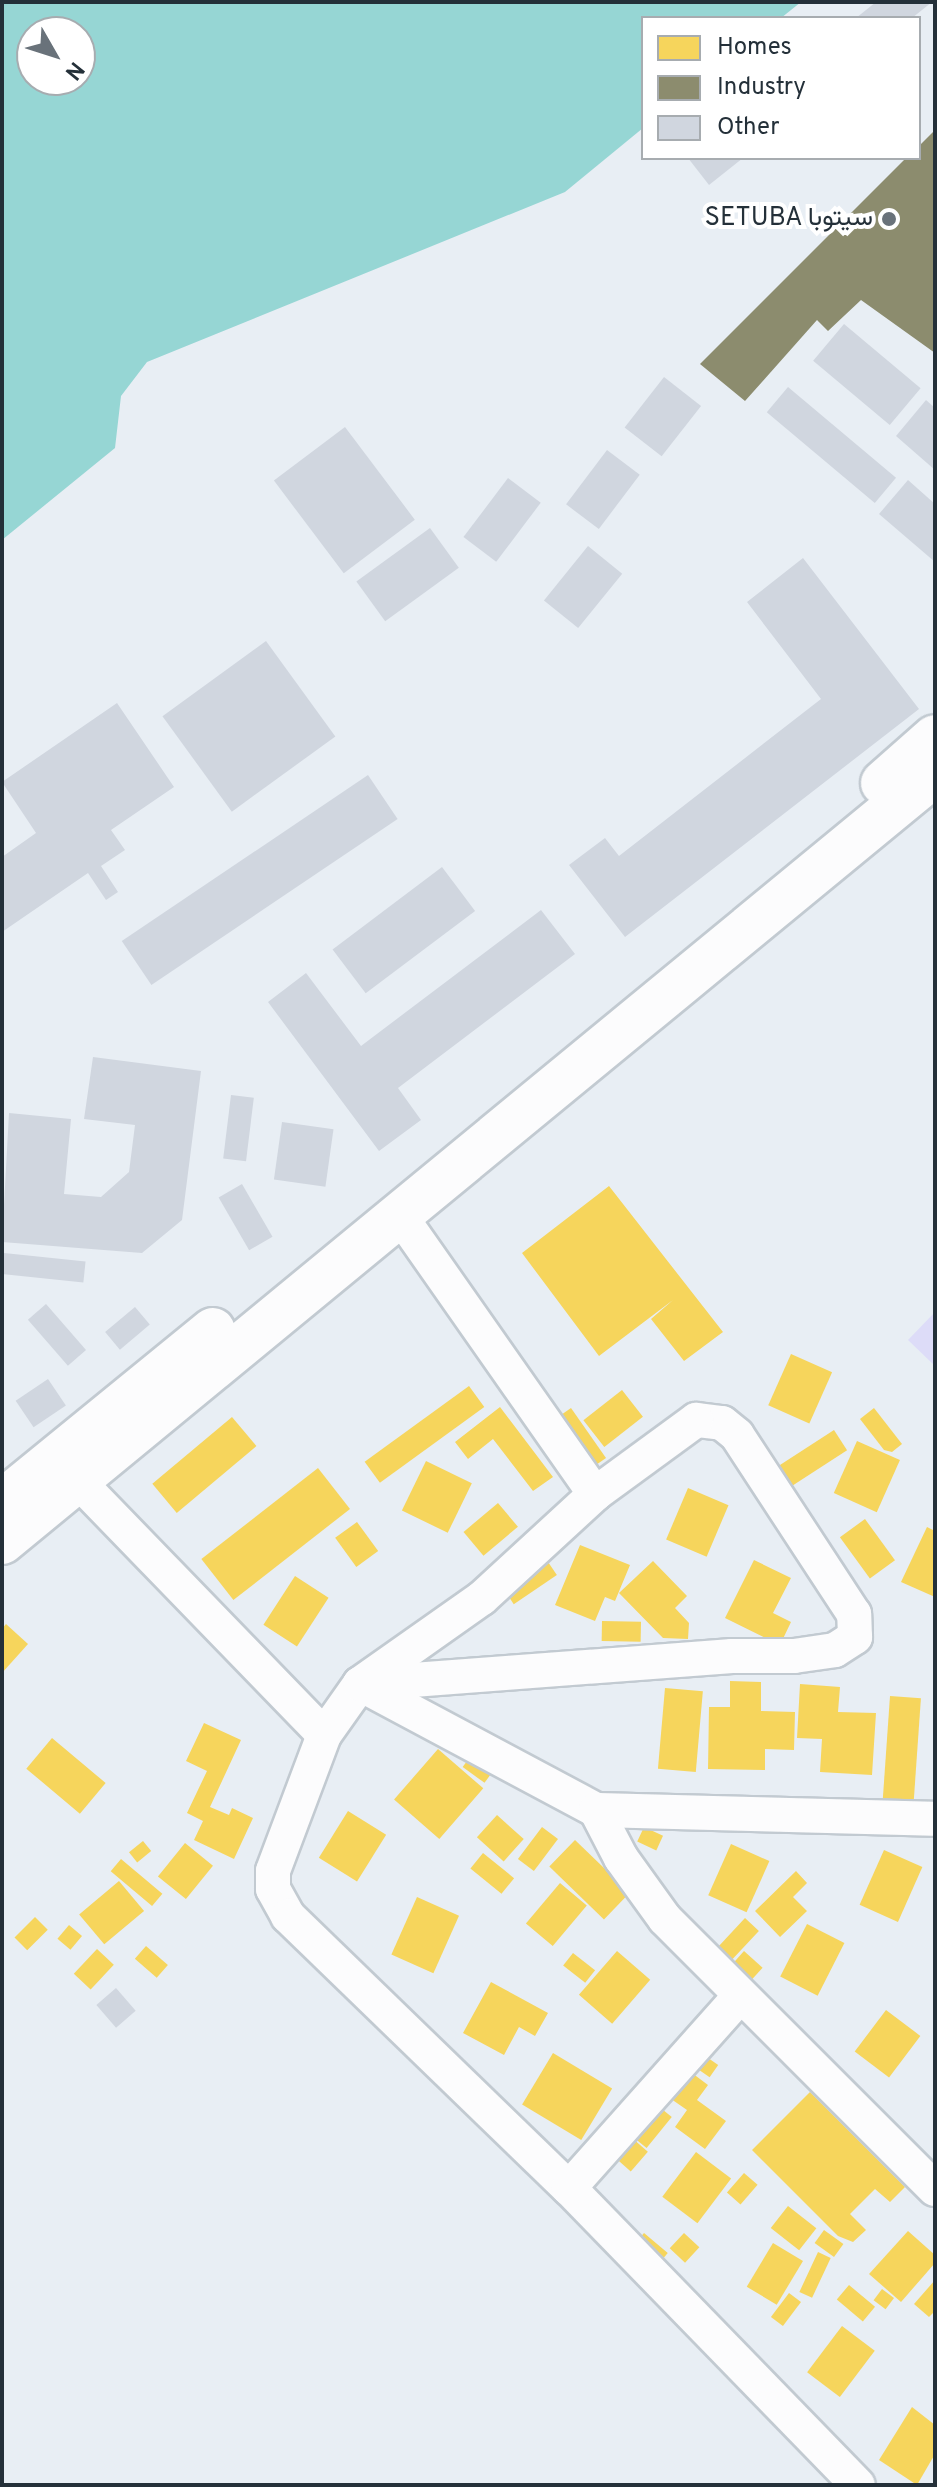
<!DOCTYPE html>
<meta charset="utf-8">
<style>
body{margin:0}
#map{position:relative;width:937px;height:2487px;overflow:hidden;background:#e8eef4;font-family:Overpass,Vazirmatn,sans-serif}
div>[style]{position:absolute}
.green>*{inset:0;background:#dddcf8}
.water>*{inset:0;background:#96d6d4}
.homes>*{inset:0;background:#f6d55c;transform-origin:0 0}
.industry>*{inset:0;background:#8c8c6e}
.building>*{inset:0;background:#d0d6df;transform-origin:0 0}
.roads{filter:drop-shadow(2px 0 #c2cad1) drop-shadow(-2px 0 #c2cad1) drop-shadow(0 2px #c2cad1) drop-shadow(0 -2px #c2cad1)}
.minor>*{height:34px;margin:-17px;padding:0 17px;transform-origin:17px;border-radius:17px;background:#fcfcfd}
.major>*{height:44px;margin:-22px;padding:0 22px;transform-origin:22px;border-radius:22px;background:#fcfcfd}
.dots>*{width:22px;height:22px;translate:-50% -50%;box-sizing:border-box;border:4px solid #fff;border-radius:50%}
span{translate:-50% -50%;white-space:nowrap;text-align:center;line-height:1.15;-webkit-text-stroke:8px #fff;paint-order:stroke}
.poi-label{font-size:26px;color:#243039}
.right{translate:-100% -50%;text-align:right}
.frame{position:absolute;inset:0;border:4px solid #243039;pointer-events:none}
.legend{position:absolute;left:641px;top:16px;width:280px;height:144px;box-sizing:border-box;background:#fff;border:2px solid #a7acb0;margin:0;padding:10px 14px;list-style:none;font-size:24px;color:#243039}
.legend li{display:flex;align-items:center;gap:16px;height:40px}
.legend b{width:40px;border:2px solid #a7acb0}
.north{position:absolute;left:16px;top:16px;width:80px;height:80px;box-sizing:border-box;background:#fff;border:2px solid #a7acb0;border-radius:50%;rotate:129deg;font-size:22px;font-weight:700;line-height:32px;text-align:center;color:#243039}
.north::after{content:'';display:block;margin:auto;width:28px;height:36px;background:#69727a;clip-path:polygon(50% 0,100% 100%,50% 72%,0 100%)}
</style>
<div id="map">
<div class="green">
<i style="clip-path:polygon(935px 1312px,935px 1366px,908px 1340px)"></i>
</div>
<div class="water">
<i style="clip-path:polygon(evenodd,2px 2px,801px 2px,781px 18px,643px 18px,643px 128px,565px 192px,147px 362px,121px 396px,115px 448px,2px 540px,2px 2px,32px 32px,80px 32px,80px 80px,32px 80px,32px 32px)"></i>
</div>
<div class="homes">
<i style="clip-path:polygon(609px 1186px,723px 1332px,684px 1361px,651px 1319px,673px 1300px,599px 1356px,522px 1253px)"></i>
<i style="left:791px;top:1354px;width:45px;height:56px;rotate:24deg"></i>
<i style="left:469px;top:1386px;width:26px;height:129px;rotate:54deg"></i>
<i style="left:622px;top:1390px;width:34px;height:49px;rotate:52deg"></i>
<i style="clip-path:polygon(500px 1407px,553px 1477px,533px 1491px,493px 1439px,468px 1459px,455px 1442px)"></i>
<i style="left:571px;top:1408px;width:61px;height:24px;rotate:55deg"></i>
<i style="clip-path:polygon(874px 1408px,902px 1444px,892px 1452px,884px 1450px,860px 1419px)"></i>
<i style="left:232px;top:1417px;width:38px;height:104px;rotate:50deg"></i>
<i style="left:834px;top:1430px;width:24px;height:75px;rotate:57deg"></i>
<i style="left:857px;top:1441px;width:47px;height:57px;rotate:24deg"></i>
<i style="left:426px;top:1461px;width:51px;height:55px;rotate:26deg"></i>
<i style="left:318px;top:1468px;width:52px;height:148px;rotate:52deg"></i>
<i style="left:688px;top:1488px;width:44px;height:56px;rotate:23deg"></i>
<i style="left:498px;top:1503px;width:31px;height:45px;rotate:50deg"></i>
<i style="left:865px;top:1519px;width:51px;height:31px;rotate:54deg"></i>
<i style="left:357px;top:1522px;width:36px;height:27px;rotate:54deg"></i>
<i style="clip-path:polygon(927px 1527px,935px 1531px,935px 1597px,901px 1582px)"></i>
<i style="clip-path:polygon(580px 1545px,630px 1565px,615px 1601px,605px 1597px,595px 1621px,555px 1605px)"></i>
<i style="left:544px;top:1556px;width:23px;height:52px;rotate:56deg"></i>
<i style="clip-path:polygon(754px 1560px,791px 1578px,773px 1613px,791px 1622px,780px 1645px,725px 1618px)"></i>
<i style="clip-path:polygon(653px 1561px,687px 1596px,675px 1608px,689px 1623px,688px 1639px,663px 1638px,619px 1593px)"></i>
<i style="left:295px;top:1576px;width:40px;height:58px;rotate:33deg"></i>
<i style="left:602px;top:1621px;width:39px;height:20px;rotate:1deg"></i>
<i style="clip-path:polygon(6px 1624px,28px 1644px,2px 1673px,2px 1629px)"></i>
<i style="clip-path:polygon(730px 1681px,761px 1682px,761px 1711px,795px 1712px,794px 1750px,765px 1749px,765px 1770px,708px 1769px,709px 1707px,730px 1707px)"></i>
<i style="clip-path:polygon(800px 1684px,840px 1687px,838px 1712px,876px 1713px,872px 1775px,820px 1772px,822px 1739px,797px 1738px)"></i>
<i style="left:665px;top:1688px;width:38px;height:81px;rotate:5deg"></i>
<i style="left:890px;top:1696px;width:31px;height:103px;rotate:4deg"></i>
<i style="clip-path:polygon(204px 1723px,241px 1740px,210px 1807px,229px 1815px,232px 1808px,253px 1818px,234px 1859px,194px 1840px,203px 1821px,187px 1813px,207px 1771px,186px 1761px)"></i>
<i style="left:52px;top:1738px;width:70px;height:40px;rotate:40deg"></i>
<i style="left:438px;top:1749px;width:60px;height:67px;rotate:41deg"></i>
<i style="left:475px;top:1750px;width:27px;height:21px;rotate:36deg"></i>
<i style="left:348px;top:1811px;width:45px;height:55px;rotate:32deg"></i>
<i style="left:497px;top:1815px;width:36px;height:30px;rotate:42deg"></i>
<i style="left:542px;top:1827px;width:20px;height:40px;rotate:37deg"></i>
<i style="left:644px;top:1827px;width:21px;height:16px;rotate:25deg"></i>
<i style="left:575px;top:1840px;width:76px;height:37px;rotate:44deg"></i>
<i style="left:143px;top:1841px;width:13px;height:18px;rotate:51deg"></i>
<i style="left:185px;top:1843px;width:36px;height:43px;rotate:39deg"></i>
<i style="left:731px;top:1844px;width:42px;height:56px;rotate:24deg"></i>
<i style="left:884px;top:1850px;width:42px;height:60px;rotate:24deg"></i>
<i style="left:483px;top:1853px;width:40px;height:20px;rotate:39deg"></i>
<i style="left:121px;top:1859px;width:54px;height:16px;rotate:40deg"></i>
<i style="clip-path:polygon(796px 1871px,807px 1883px,793px 1897px,807px 1911px,780px 1937px,755px 1911px)"></i>
<i style="left:119px;top:1881px;width:39px;height:52px;rotate:50deg"></i>
<i style="left:560px;top:1883px;width:35px;height:53px;rotate:40deg"></i>
<i style="left:417px;top:1897px;width:46px;height:63px;rotate:24deg"></i>
<i style="left:35px;top:1917px;width:18px;height:29px;rotate:45deg"></i>
<i style="left:745px;top:1918px;width:19px;height:45px;rotate:43deg"></i>
<i style="left:807px;top:1924px;width:42px;height:59px;rotate:27deg"></i>
<i style="left:69px;top:1925px;width:17px;height:18px;rotate:40deg"></i>
<i style="left:146px;top:1946px;width:29px;height:17px;rotate:41deg"></i>
<i style="left:97px;top:1949px;width:23px;height:34px;rotate:43deg"></i>
<i style="left:617px;top:1951px;width:44px;height:58px;rotate:41deg"></i>
<i style="left:744px;top:1951px;width:25px;height:18px;rotate:42deg"></i>
<i style="left:573px;top:1953px;width:28px;height:16px;rotate:38deg"></i>
<i style="clip-path:polygon(491px 1982px,548px 2013px,535px 2036px,519px 2027px,504px 2055px,463px 2033px)"></i>
<i style="left:886px;top:2010px;width:43px;height:52px;rotate:37deg"></i>
<i style="left:553px;top:2053px;width:69px;height:60px;rotate:31deg"></i>
<i style="left:701px;top:2053px;width:21px;height:15px;rotate:35deg"></i>
<i style="clip-path:polygon(680px 2064px,708px 2085px,697px 2100px,726px 2121px,705px 2149px,675px 2127px,687px 2110px,661px 2092px)"></i>
<i style="clip-path:polygon(810px 2092px,905px 2187px,890px 2202px,875px 2189px,850px 2214px,866px 2230px,853px 2242px,838px 2236px,752px 2150px)"></i>
<i style="left:657px;top:2105px;width:19px;height:40px;rotate:39deg"></i>
<i style="left:632px;top:2138px;width:21px;height:26px;rotate:41deg"></i>
<i style="left:696px;top:2152px;width:44px;height:56px;rotate:37deg"></i>
<i style="left:744px;top:2173px;width:18px;height:26px;rotate:41deg"></i>
<i style="left:788px;top:2206px;width:36px;height:28px;rotate:38deg"></i>
<i style="left:824px;top:2230px;width:24px;height:16px;rotate:36deg"></i>
<i style="clip-path:polygon(908px 2231px,935px 2255px,935px 2263px,901px 2302px,869px 2274px)"></i>
<i style="left:644px;top:2233px;width:31px;height:18px;rotate:40deg"></i>
<i style="left:684px;top:2233px;width:21px;height:21px;rotate:43deg"></i>
<i style="left:773px;top:2243px;width:35px;height:51px;rotate:31deg"></i>
<i style="left:818px;top:2252px;width:14px;height:44px;rotate:25deg"></i>
<i style="clip-path:polygon(935px 2280px,935px 2311px,929px 2317px,914px 2304px)"></i>
<i style="left:849px;top:2285px;width:34px;height:19px;rotate:40deg"></i>
<i style="left:882px;top:2289px;width:15px;height:14px;rotate:37deg"></i>
<i style="left:789px;top:2293px;width:15px;height:30px;rotate:37deg"></i>
<i style="left:842px;top:2326px;width:41px;height:58px;rotate:37deg"></i>
<i style="clip-path:polygon(912px 2407px,935px 2425px,935px 2454px,917px 2485px,879px 2460px)"></i>
</div>
<div class="industry">
<i style="clip-path:polygon(935px 130px,935px 353px,861px 300px,828px 331px,817px 320px,745px 401px,700px 364px,906px 158px,919px 158px,919px 146px)"></i>
</div>
<div class="building">
<i style="clip-path:polygon(876px 2px,932px 2px,912px 18px,856px 18px)"></i>
<i style="clip-path:polygon(688px 158px,743px 158px,709px 185px)"></i>
<i style="left:844px;top:324px;width:100px;height:48px;rotate:40deg"></i>
<i style="left:664px;top:377px;width:47px;height:64px;rotate:38deg"></i>
<i style="left:788px;top:387px;width:141px;height:33px;rotate:40deg"></i>
<i style="clip-path:polygon(926px 400px,935px 408px,935px 470px,896px 436px)"></i>
<i style="left:345px;top:427px;width:116px;height:89px;rotate:53deg"></i>
<i style="left:607px;top:450px;width:41px;height:68px;rotate:37deg"></i>
<i style="left:508px;top:478px;width:41px;height:74px;rotate:37deg"></i>
<i style="clip-path:polygon(908px 480px,935px 504px,935px 562px,879px 514px)"></i>
<i style="left:430px;top:528px;width:49px;height:91px;rotate:54deg"></i>
<i style="left:588px;top:546px;width:44px;height:70px;rotate:39deg"></i>
<i style="clip-path:polygon(803px 558px,919px 709px,625px 937px,569px 865px,605px 838px,619px 856px,821px 699px,747px 602px)"></i>
<i style="left:266px;top:641px;width:118px;height:128px;rotate:54deg"></i>
<i style="clip-path:polygon(117px 703px,174px 787px,111px 830px,125px 850px,101px 866px,118px 892px,106px 900px,88px 873px,2px 932px,2px 857px,36px 833px,2px 782px)"></i>
<i style="left:368px;top:775px;width:53px;height:297px;rotate:56deg"></i>
<i style="left:442px;top:867px;width:55px;height:137px;rotate:53deg"></i>
<i style="clip-path:polygon(541px 910px,575px 954px,398px 1088px,421px 1120px,379px 1151px,268px 1002px,306px 973px,361px 1046px)"></i>
<i style="clip-path:polygon(93px 1057px,201px 1071px,182px 1220px,142px 1253px,2px 1242px,9px 1113px,71px 1119px,64px 1194px,101px 1197px,129px 1172px,135px 1125px,84px 1119px)"></i>
<i style="left:231px;top:1095px;width:23px;height:64px;rotate:7deg"></i>
<i style="left:282px;top:1122px;width:52px;height:58px;rotate:8deg"></i>
<i style="left:242px;top:1184px;width:61px;height:27px;rotate:60deg"></i>
<i style="left:4px;top:1253px;width:82px;height:21px;rotate:6deg"></i>
<i style="left:46px;top:1304px;width:61px;height:24px;rotate:49deg"></i>
<i style="left:135px;top:1307px;width:23px;height:39px;rotate:50deg"></i>
<i style="left:48px;top:1379px;width:32px;height:39px;rotate:56deg"></i>
<i style="left:116px;top:1988px;width:30px;height:26px;rotate:49deg"></i>
</div>
<div class="roads">
<div class="minor">
<i style="left:79px;top:1482px;width:352px;rotate:45.9deg"></i>
<i style="left:324px;top:1735px;width:62px;rotate:-54.8deg"></i>
<i style="left:360px;top:1684px;width:268px;rotate:28.1deg"></i>
<i style="left:596px;top:1810px;width:339px;rotate:1.5deg"></i>
<i style="left:360px;top:1684px;width:373px;rotate:-4.3deg"></i>
<i style="left:732px;top:1656px;width:62px"></i>
<i style="left:794px;top:1656px;width:41px;rotate:-8.3deg"></i>
<i style="left:835px;top:1650px;width:24px;rotate:-33deg"></i>
<i style="left:855px;top:1637px;width:23px;rotate:-92deg"></i>
<i style="left:854px;top:1614px;width:214px;rotate:-123.2deg"></i>
<i style="left:737px;top:1435px;width:19px;rotate:-141deg"></i>
<i style="left:722px;top:1423px;width:26px;rotate:-173deg"></i>
<i style="left:696px;top:1420px;width:125px;rotate:143.8deg"></i>
<i style="left:360px;top:1684px;width:149px;rotate:-35.2deg"></i>
<i style="left:482px;top:1598px;width:154px;rotate:-42.6deg"></i>
<i style="left:595px;top:1494px;width:340px;rotate:-125deg"></i>
<i style="left:324px;top:1735px;width:145px;rotate:110.6deg"></i>
<i style="left:273px;top:1871px;width:18px;rotate:90deg"></i>
<i style="left:273px;top:1889px;width:31px;rotate:61deg"></i>
<i style="left:288px;top:1916px;width:391px;rotate:44.1deg"></i>
<i style="left:569px;top:2188px;width:414px;rotate:45.8deg"></i>
<i style="left:596px;top:1810px;width:54px;rotate:62.5deg"></i>
<i style="left:621px;top:1858px;width:75px;rotate:54.2deg"></i>
<i style="left:665px;top:1919px;width:382px;rotate:45deg"></i>
<i style="left:569px;top:2188px;width:257px;rotate:-48.3deg"></i>
</div>
<div class="major">
<i style="left:883px;top:783px;width:69px;rotate:-41.5deg"></i>
<i style="left:2px;top:1502px;width:272px;rotate:-39.2deg"></i>
<i style="left:2px;top:1542px;width:1208px;rotate:-39.46deg"></i>
</div>
</div>
<div class="dots">
<i style="left:889px;top:219px;background:#69727a"></i>
</div>
<div class="poi-label">
<span class="right" style="left:873px;top:219px">SETUBA سيتوبا</span>
</div>
<div class="frame"></div>
<ul class="legend">
<li><b style="height:22px;background:#f6d55c"></b>Homes</li>
<li><b style="height:22px;background:#8c8c6e"></b>Industry</li>
<li><b style="height:22px;background:#d0d6df"></b>Other</li>
</ul>
<div class="north">N</div>
</div>
